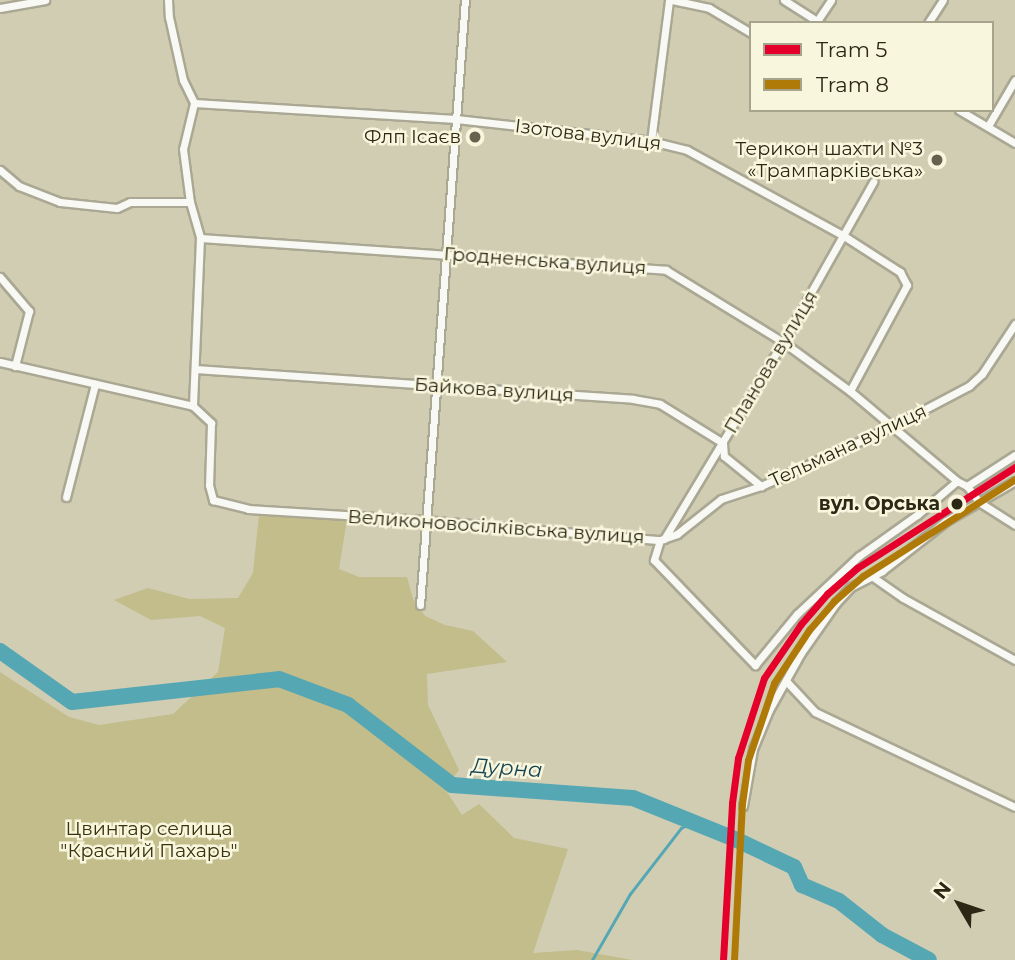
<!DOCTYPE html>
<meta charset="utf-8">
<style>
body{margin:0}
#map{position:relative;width:1015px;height:960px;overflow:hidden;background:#d0cdb3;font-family:Montserrat,sans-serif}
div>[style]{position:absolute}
.green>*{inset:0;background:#c3bc8b}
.stream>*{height:2.5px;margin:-1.25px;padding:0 1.25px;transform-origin:1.25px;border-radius:1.25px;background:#55a7b4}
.river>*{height:16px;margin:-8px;padding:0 8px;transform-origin:8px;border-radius:8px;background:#55a7b4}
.roads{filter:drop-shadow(2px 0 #aaa793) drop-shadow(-2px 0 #aaa793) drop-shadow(0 2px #aaa793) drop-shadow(0 -2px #aaa793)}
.street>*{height:7px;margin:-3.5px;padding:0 3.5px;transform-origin:3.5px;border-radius:3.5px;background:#f8f8f4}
.tram-1>*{height:7px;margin:-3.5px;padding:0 3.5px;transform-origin:3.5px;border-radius:3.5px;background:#e4002b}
.tram-2>*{height:7px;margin:-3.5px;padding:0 3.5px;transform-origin:3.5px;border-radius:3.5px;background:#b07a08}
.dots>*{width:19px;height:19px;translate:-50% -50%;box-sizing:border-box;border:4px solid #f9f6de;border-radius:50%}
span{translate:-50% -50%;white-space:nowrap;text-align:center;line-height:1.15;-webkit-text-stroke:5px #f9f6de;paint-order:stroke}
.street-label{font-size:19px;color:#2b2816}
.poi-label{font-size:19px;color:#2b2816}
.right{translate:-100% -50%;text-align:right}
.stop-label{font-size:19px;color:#2b2816;font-weight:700}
.park-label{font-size:19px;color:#39330e}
.water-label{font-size:21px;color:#154552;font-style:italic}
.legend{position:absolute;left:749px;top:21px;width:245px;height:91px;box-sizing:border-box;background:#f9f6de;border:2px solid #a7a48e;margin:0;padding:9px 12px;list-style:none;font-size:21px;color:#2b2816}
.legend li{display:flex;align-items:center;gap:14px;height:35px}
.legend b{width:35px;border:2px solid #a7a48e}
.north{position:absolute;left:924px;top:869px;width:70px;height:70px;-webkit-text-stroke:5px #f9f6de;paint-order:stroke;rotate:309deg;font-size:19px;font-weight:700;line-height:28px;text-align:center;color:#2b2816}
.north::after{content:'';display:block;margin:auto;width:24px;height:32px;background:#2b2816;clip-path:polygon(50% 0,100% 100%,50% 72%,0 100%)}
</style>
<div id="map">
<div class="green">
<i style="clip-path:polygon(259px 515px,347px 519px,339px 569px,359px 577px,407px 577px,413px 599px,425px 616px,445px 625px,473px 631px,507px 662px,427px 674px,428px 705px,459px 770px,445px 789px,462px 815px,479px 804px,514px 838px,568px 849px,533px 953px,577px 950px,632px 960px,0 960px,0 672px,69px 717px,99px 725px,173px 714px,218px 672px,225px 628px,200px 616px,151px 620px,114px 600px,148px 588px,189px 599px,238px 598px,253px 573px)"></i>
</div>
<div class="stream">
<i style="left:592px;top:960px;width:76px;rotate:-60.1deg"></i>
<i style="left:630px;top:894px;width:83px;rotate:-52.3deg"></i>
<i style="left:681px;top:828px;width:13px;rotate:-27deg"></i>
</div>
<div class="river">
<i style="left:0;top:651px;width:88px;rotate:35.3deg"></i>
<i style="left:72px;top:702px;width:208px;rotate:-6.3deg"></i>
<i style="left:279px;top:679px;width:74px;rotate:20.6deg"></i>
<i style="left:348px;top:705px;width:131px;rotate:37.6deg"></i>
<i style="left:452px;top:785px;width:181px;rotate:4.1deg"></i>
<i style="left:633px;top:798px;width:112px;rotate:22deg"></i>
<i style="left:737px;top:840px;width:63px;rotate:25.3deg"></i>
<i style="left:794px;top:867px;width:20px;rotate:66deg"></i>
<i style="left:802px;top:885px;width:40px;rotate:23.4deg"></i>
<i style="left:839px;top:901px;width:55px;rotate:38.3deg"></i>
<i style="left:882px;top:935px;width:53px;rotate:28deg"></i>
</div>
<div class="roads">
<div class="street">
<i style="left:168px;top:0;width:17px;rotate:87deg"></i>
<i style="left:169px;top:17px;width:65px;rotate:77.5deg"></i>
<i style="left:183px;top:80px;width:25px;rotate:64deg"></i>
<i style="left:194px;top:103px;width:47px;rotate:103.4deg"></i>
<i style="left:183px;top:149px;width:53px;rotate:82.5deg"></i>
<i style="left:190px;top:202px;width:37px;rotate:74deg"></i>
<i style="left:200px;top:238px;width:168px;rotate:92.4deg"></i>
<i style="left:193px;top:406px;width:25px;rotate:43deg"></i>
<i style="left:211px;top:423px;width:62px;rotate:91.8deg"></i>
<i style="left:209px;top:485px;width:16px;rotate:75deg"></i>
<i style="left:213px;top:500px;width:36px;rotate:14deg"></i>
<i style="left:248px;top:509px;width:177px;rotate:3.6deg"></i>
<i style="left:425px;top:520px;width:236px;rotate:4.9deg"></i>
<i style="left:660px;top:540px;width:21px;rotate:107deg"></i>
<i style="left:654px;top:560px;width:146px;rotate:46.1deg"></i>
<i style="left:755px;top:665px;width:66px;rotate:-50.5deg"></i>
<i style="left:797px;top:614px;width:85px;rotate:-43.1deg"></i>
<i style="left:859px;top:556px;width:71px;rotate:-35.3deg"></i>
<i style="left:917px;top:515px;width:52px;rotate:-40.4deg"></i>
<i style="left:672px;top:0;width:38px;rotate:12deg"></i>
<i style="left:709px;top:8px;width:49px;rotate:30.8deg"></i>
<i style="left:784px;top:0;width:43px;rotate:32.6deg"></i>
<i style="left:0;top:8px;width:46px;rotate:-10.1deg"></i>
<i style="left:817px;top:21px;width:25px;rotate:-56deg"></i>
<i style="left:928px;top:23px;width:27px;rotate:-57deg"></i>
<i style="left:194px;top:103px;width:262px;rotate:3.5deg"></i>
<i style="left:456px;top:119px;width:196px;rotate:6.4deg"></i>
<i style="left:651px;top:141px;width:37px;rotate:14deg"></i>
<i style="left:687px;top:150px;width:179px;rotate:28.7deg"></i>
<i style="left:844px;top:236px;width:67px;rotate:32.7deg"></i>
<i style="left:900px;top:272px;width:15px;rotate:62deg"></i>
<i style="left:907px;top:285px;width:120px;rotate:118.3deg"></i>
<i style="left:959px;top:110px;width:65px;rotate:30.5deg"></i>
<i style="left:988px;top:126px;width:53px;rotate:-59.6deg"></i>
<i style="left:651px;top:141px;width:142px;rotate:-82.7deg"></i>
<i style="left:0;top:170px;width:25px;rotate:40deg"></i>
<i style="left:19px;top:186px;width:44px;rotate:21.3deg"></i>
<i style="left:60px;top:202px;width:57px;rotate:6deg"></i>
<i style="left:117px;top:208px;width:14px;rotate:-25deg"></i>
<i style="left:130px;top:202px;width:60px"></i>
<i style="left:200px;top:238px;width:467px;rotate:3.9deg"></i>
<i style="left:666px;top:270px;width:137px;rotate:31.6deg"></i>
<i style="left:783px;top:342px;width:83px;rotate:36.2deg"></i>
<i style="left:850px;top:391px;width:140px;rotate:40.1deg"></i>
<i style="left:957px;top:481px;width:11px;rotate:27deg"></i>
<i style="left:967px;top:486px;width:20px;rotate:53deg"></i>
<i style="left:979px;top:502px;width:43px;rotate:32.6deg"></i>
<i style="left:0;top:277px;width:45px;rotate:49.5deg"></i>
<i style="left:29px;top:311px;width:57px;rotate:104.3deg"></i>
<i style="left:0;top:362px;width:198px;rotate:12.8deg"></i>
<i style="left:195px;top:369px;width:439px;rotate:3.9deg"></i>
<i style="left:633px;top:399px;width:27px;rotate:10deg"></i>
<i style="left:660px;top:404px;width:74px;rotate:31.8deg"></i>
<i style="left:723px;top:443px;width:13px;rotate:86deg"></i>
<i style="left:724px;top:456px;width:48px;rotate:39deg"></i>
<i style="left:967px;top:486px;width:57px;rotate:-32.9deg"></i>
<i style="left:66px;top:497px;width:117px;rotate:-75.6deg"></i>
<i style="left:664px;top:539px;width:230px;rotate:-58.9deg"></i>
<i style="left:783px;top:342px;width:184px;rotate:-60.6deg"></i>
<i style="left:660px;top:540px;width:18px;rotate:-19deg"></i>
<i style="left:677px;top:534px;width:56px;rotate:-38.5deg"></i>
<i style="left:721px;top:499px;width:42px;rotate:-18deg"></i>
<i style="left:761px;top:486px;width:145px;rotate:-24.4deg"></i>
<i style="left:893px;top:426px;width:86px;rotate:-27.8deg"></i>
<i style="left:969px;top:386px;width:18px;rotate:-43deg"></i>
<i style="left:982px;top:374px;width:60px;rotate:-56.6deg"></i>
<i style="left:870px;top:575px;width:40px;rotate:34.9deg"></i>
<i style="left:903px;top:598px;width:128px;rotate:29deg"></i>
<i style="left:420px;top:605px;width:607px;rotate:-85.75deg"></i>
<i style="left:787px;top:682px;width:41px;rotate:47deg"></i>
<i style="left:815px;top:712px;width:221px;rotate:25.4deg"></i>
<i style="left:743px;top:806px;width:58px;rotate:-80deg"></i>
<i style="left:753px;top:749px;width:42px;rotate:-67.7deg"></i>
<i style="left:769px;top:710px;width:65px;rotate:-60.7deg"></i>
<i style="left:801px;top:653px;width:61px;rotate:-55deg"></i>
<i style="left:836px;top:603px;width:22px;rotate:-47deg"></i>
<i style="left:851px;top:587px;width:35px;rotate:-27deg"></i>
<i style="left:882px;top:571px;width:81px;rotate:-38deg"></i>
<i style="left:946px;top:521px;width:80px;rotate:-30.1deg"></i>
</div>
</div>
<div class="tram-1">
<i style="left:723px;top:960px;width:157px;rotate:-86.7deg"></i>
<i style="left:732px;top:803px;width:45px;rotate:-82.4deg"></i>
<i style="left:738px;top:758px;width:84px;rotate:-72deg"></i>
<i style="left:764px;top:678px;width:65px;rotate:-55.6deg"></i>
<i style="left:801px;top:624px;width:40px;rotate:-49deg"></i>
<i style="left:827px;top:594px;width:40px;rotate:-41deg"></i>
<i style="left:857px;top:568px;width:188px;rotate:-32.6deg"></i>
</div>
<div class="tram-2">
<i style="left:734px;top:960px;width:156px;rotate:-87.1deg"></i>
<i style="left:742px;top:804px;width:44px;rotate:-82.2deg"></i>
<i style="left:748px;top:760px;width:81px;rotate:-71.3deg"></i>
<i style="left:774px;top:683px;width:64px;rotate:-56.6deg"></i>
<i style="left:809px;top:630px;width:38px;rotate:-49deg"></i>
<i style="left:834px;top:601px;width:38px;rotate:-41deg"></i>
<i style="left:863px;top:576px;width:180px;rotate:-32.5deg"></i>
</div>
<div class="dots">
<i style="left:475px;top:137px;background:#65624d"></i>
<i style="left:937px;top:160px;background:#65624d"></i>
<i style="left:957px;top:504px;background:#2b2816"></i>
</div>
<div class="street-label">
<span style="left:588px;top:135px;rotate:7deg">Ізотова вулиця</span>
<span style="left:545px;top:261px;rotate:4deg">Гродненська вулиця</span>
<span style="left:771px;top:362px;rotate:-59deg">Планова вулиця</span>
<span style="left:494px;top:390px;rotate:4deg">Байкова вулиця</span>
<span style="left:848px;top:446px;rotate:-25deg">Тельмана вулиця</span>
<span style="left:496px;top:527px;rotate:4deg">Великоновосілківська вулиця</span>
</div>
<div class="poi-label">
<span class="right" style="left:461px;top:137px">Флп Ісаєв</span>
<span class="right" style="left:923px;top:160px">Терикон шахти №3<br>«Трампарківська»</span>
</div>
<div class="stop-label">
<span class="right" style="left:940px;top:504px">вул. Орська</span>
</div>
<div class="park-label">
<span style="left:149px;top:840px">Цвинтар селища<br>"Красний Пахарь"</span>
</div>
<div class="water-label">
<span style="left:507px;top:768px;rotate:4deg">Дурна</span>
</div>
<ul class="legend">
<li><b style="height:9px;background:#e4002b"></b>Tram 5</li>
<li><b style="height:9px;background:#b07a08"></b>Tram 8</li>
</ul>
<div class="north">N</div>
</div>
